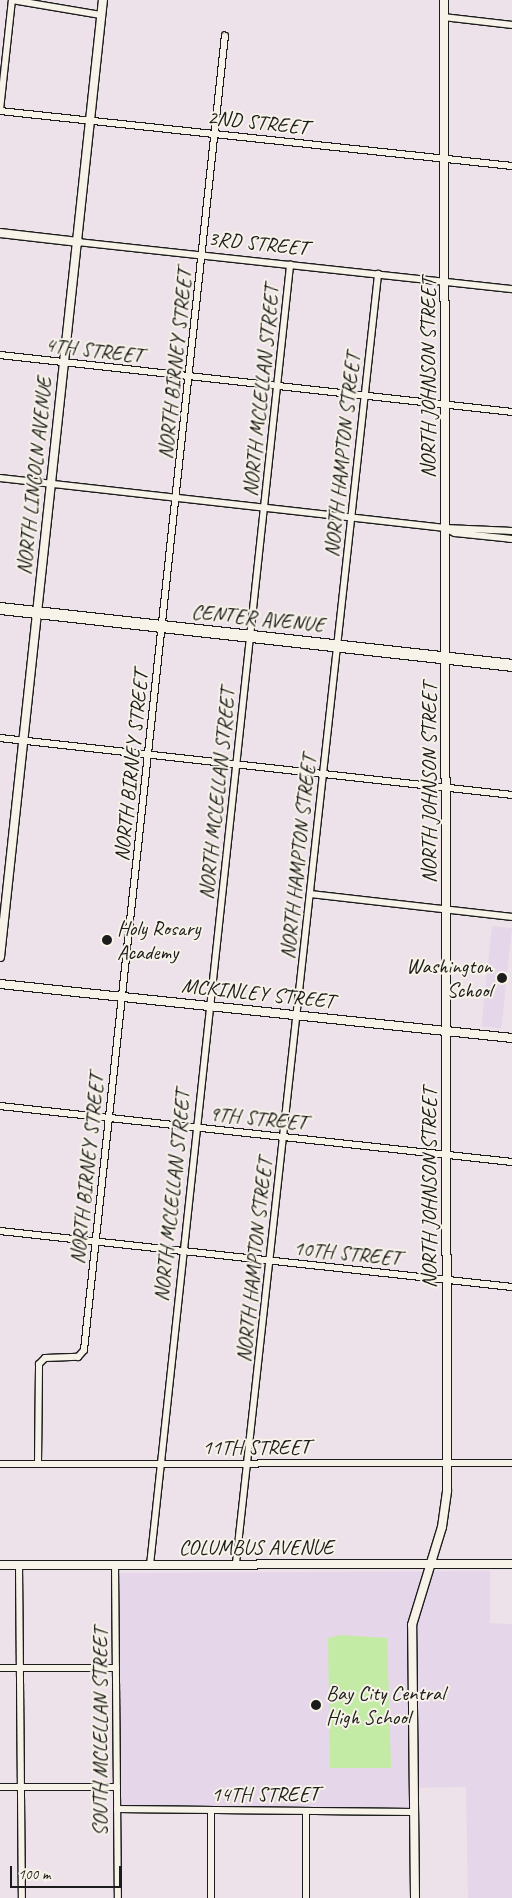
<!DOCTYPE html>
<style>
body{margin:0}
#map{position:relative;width:512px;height:1898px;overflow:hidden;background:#ede2e9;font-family:Caveat,sans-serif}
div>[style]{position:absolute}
.built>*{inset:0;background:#e6d6e9;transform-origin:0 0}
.green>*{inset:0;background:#c3eba6}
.roads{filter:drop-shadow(1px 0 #1c1c1c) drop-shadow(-1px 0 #1c1c1c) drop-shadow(0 1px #1c1c1c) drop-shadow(0 -1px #1c1c1c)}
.minor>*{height:6px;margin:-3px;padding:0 3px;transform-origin:3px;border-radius:3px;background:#f7f3e8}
.tertiary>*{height:8px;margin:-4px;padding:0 4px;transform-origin:4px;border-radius:4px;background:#f7f3e8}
.trunk>*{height:11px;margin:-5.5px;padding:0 5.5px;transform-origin:5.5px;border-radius:5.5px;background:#f7f3e8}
.dots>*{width:14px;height:14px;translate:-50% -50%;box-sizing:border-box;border:2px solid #f7f3e8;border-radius:50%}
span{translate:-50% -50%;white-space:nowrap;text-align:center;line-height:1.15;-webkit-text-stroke:4px #f7f3e8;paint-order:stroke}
.street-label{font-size:21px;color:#1c1c1c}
.poi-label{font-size:21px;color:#1c1c1c}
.left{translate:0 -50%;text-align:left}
.right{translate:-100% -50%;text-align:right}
.scale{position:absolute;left:10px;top:1866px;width:111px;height:22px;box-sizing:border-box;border:2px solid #1c1c1c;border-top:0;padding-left:6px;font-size:15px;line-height:18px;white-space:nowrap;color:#1c1c1c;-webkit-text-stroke:4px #f7f3e8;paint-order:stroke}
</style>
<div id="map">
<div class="built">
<i style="left:492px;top:926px;width:20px;height:101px;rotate:6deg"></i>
<i style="clip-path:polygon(490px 1571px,490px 1623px,512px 1624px,512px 1898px,468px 1898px,466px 1787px,409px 1788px,409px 1808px,121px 1805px,119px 1573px)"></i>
</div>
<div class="green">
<i style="clip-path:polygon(341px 1635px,387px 1638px,391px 1768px,330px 1768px,328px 1638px)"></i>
</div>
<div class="roads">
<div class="minor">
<i style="left:12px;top:0;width:90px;rotate:9.6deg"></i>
<i style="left:444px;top:17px;width:68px;rotate:6.7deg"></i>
<i style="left:0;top:110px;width:111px;rotate:-83.8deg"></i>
<i style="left:0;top:111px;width:515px;rotate:6.13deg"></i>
<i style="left:78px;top:242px;width:437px;rotate:6.2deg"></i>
<i style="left:0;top:355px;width:515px;rotate:6.35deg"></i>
<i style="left:0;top:478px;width:448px;rotate:6.4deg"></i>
<i style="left:445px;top:528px;width:11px;rotate:27deg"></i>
<i style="left:455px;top:533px;width:57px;rotate:6deg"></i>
<i style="left:445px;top:528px;width:67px;rotate:2.6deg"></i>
<i style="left:0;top:738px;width:515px;rotate:6.35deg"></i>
<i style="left:311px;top:894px;width:202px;rotate:6.5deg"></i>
<i style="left:0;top:1106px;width:515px;rotate:6.24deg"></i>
<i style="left:0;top:1231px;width:515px;rotate:6.24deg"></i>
<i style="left:38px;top:1463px;width:99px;rotate:-89.4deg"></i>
<i style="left:39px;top:1364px;width:8px;rotate:-45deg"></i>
<i style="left:45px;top:1358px;width:33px;rotate:-2deg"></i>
<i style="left:78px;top:1357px;width:9px;rotate:-49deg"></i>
<i style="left:84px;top:1350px;width:1322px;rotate:-83.88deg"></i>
<i style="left:0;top:1464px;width:512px;rotate:-0.11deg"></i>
<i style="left:236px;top:1563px;width:1297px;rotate:-83.71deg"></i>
<i style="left:19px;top:1565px;width:333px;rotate:89.5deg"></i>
<i style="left:115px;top:1565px;width:333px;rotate:89.5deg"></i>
<i style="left:150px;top:1565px;width:1308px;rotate:-83.85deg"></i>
<i style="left:0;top:1668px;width:116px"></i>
<i style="left:0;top:1787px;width:117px"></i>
<i style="left:117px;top:1809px;width:296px;rotate:0.6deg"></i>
<i style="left:211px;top:1810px;width:88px;rotate:90deg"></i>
<i style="left:306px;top:1898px;width:87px;rotate:-90deg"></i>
</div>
<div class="tertiary">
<i style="left:0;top:233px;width:79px;rotate:6.6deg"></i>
<i style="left:0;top:957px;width:963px;rotate:-83.86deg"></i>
<i style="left:0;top:984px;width:515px;rotate:6.02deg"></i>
<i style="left:0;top:1565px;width:512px;rotate:-0.11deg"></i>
<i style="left:415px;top:1898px;width:273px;rotate:-90.6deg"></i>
<i style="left:412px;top:1625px;width:102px;rotate:-73deg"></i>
<i style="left:442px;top:1527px;width:37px;rotate:-82deg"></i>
<i style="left:447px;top:1490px;width:1490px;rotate:-90.12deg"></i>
</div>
<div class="trunk">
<i style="left:0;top:608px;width:515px;rotate:6.35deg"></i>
</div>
</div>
<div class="dots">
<i style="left:107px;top:940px;background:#1c1c1c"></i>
<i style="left:502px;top:978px;background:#1c1c1c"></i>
<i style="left:316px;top:1705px;background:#1c1c1c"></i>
</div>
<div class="street-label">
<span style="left:258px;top:122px;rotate:6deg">2ND STREET</span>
<span style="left:258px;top:243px;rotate:6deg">3RD STREET</span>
<span style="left:94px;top:350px;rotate:7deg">4TH STREET</span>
<span style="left:175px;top:364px;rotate:-84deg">NORTH BIRNEY STREET</span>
<span style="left:428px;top:378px;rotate:-90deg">NORTH JOHNSON STREET</span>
<span style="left:261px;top:391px;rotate:-84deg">NORTH MCLELLAN STREET</span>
<span style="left:342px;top:455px;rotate:-84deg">NORTH HAMPTON STREET</span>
<span style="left:34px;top:476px;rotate:-84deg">NORTH LINCOLN AVENUE</span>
<span style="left:258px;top:618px;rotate:6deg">CENTER AVENUE</span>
<span style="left:131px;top:766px;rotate:-84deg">NORTH BIRNEY STREET</span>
<span style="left:429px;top:783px;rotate:-90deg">NORTH JOHNSON STREET</span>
<span style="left:217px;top:794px;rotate:-84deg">NORTH MCLELLAN STREET</span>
<span style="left:298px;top:857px;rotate:-84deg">NORTH HAMPTON STREET</span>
<span style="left:258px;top:993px;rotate:6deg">MCKINLEY STREET</span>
<span style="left:258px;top:1118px;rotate:6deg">9TH STREET</span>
<span style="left:87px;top:1169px;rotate:-84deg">NORTH BIRNEY STREET</span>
<span style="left:429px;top:1188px;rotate:-90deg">NORTH JOHNSON STREET</span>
<span style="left:172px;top:1196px;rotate:-84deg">NORTH MCLELLAN STREET</span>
<span style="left:347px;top:1253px;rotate:6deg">10TH STREET</span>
<span style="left:254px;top:1260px;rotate:-84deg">NORTH HAMPTON STREET</span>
<span style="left:256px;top:1447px">11TH STREET</span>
<span style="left:256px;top:1547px">COLUMBUS AVENUE</span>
<span style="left:100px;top:1732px;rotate:-90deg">SOUTH MCLELLAN STREET</span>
<span style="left:265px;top:1794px">14TH STREET</span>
</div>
<div class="poi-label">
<span class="left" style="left:117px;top:940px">Holy Rosary<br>Academy</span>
<span class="right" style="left:492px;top:978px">Washington<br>School</span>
<span class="left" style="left:326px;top:1705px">Bay City Central<br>High School</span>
</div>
<div class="scale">100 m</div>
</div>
